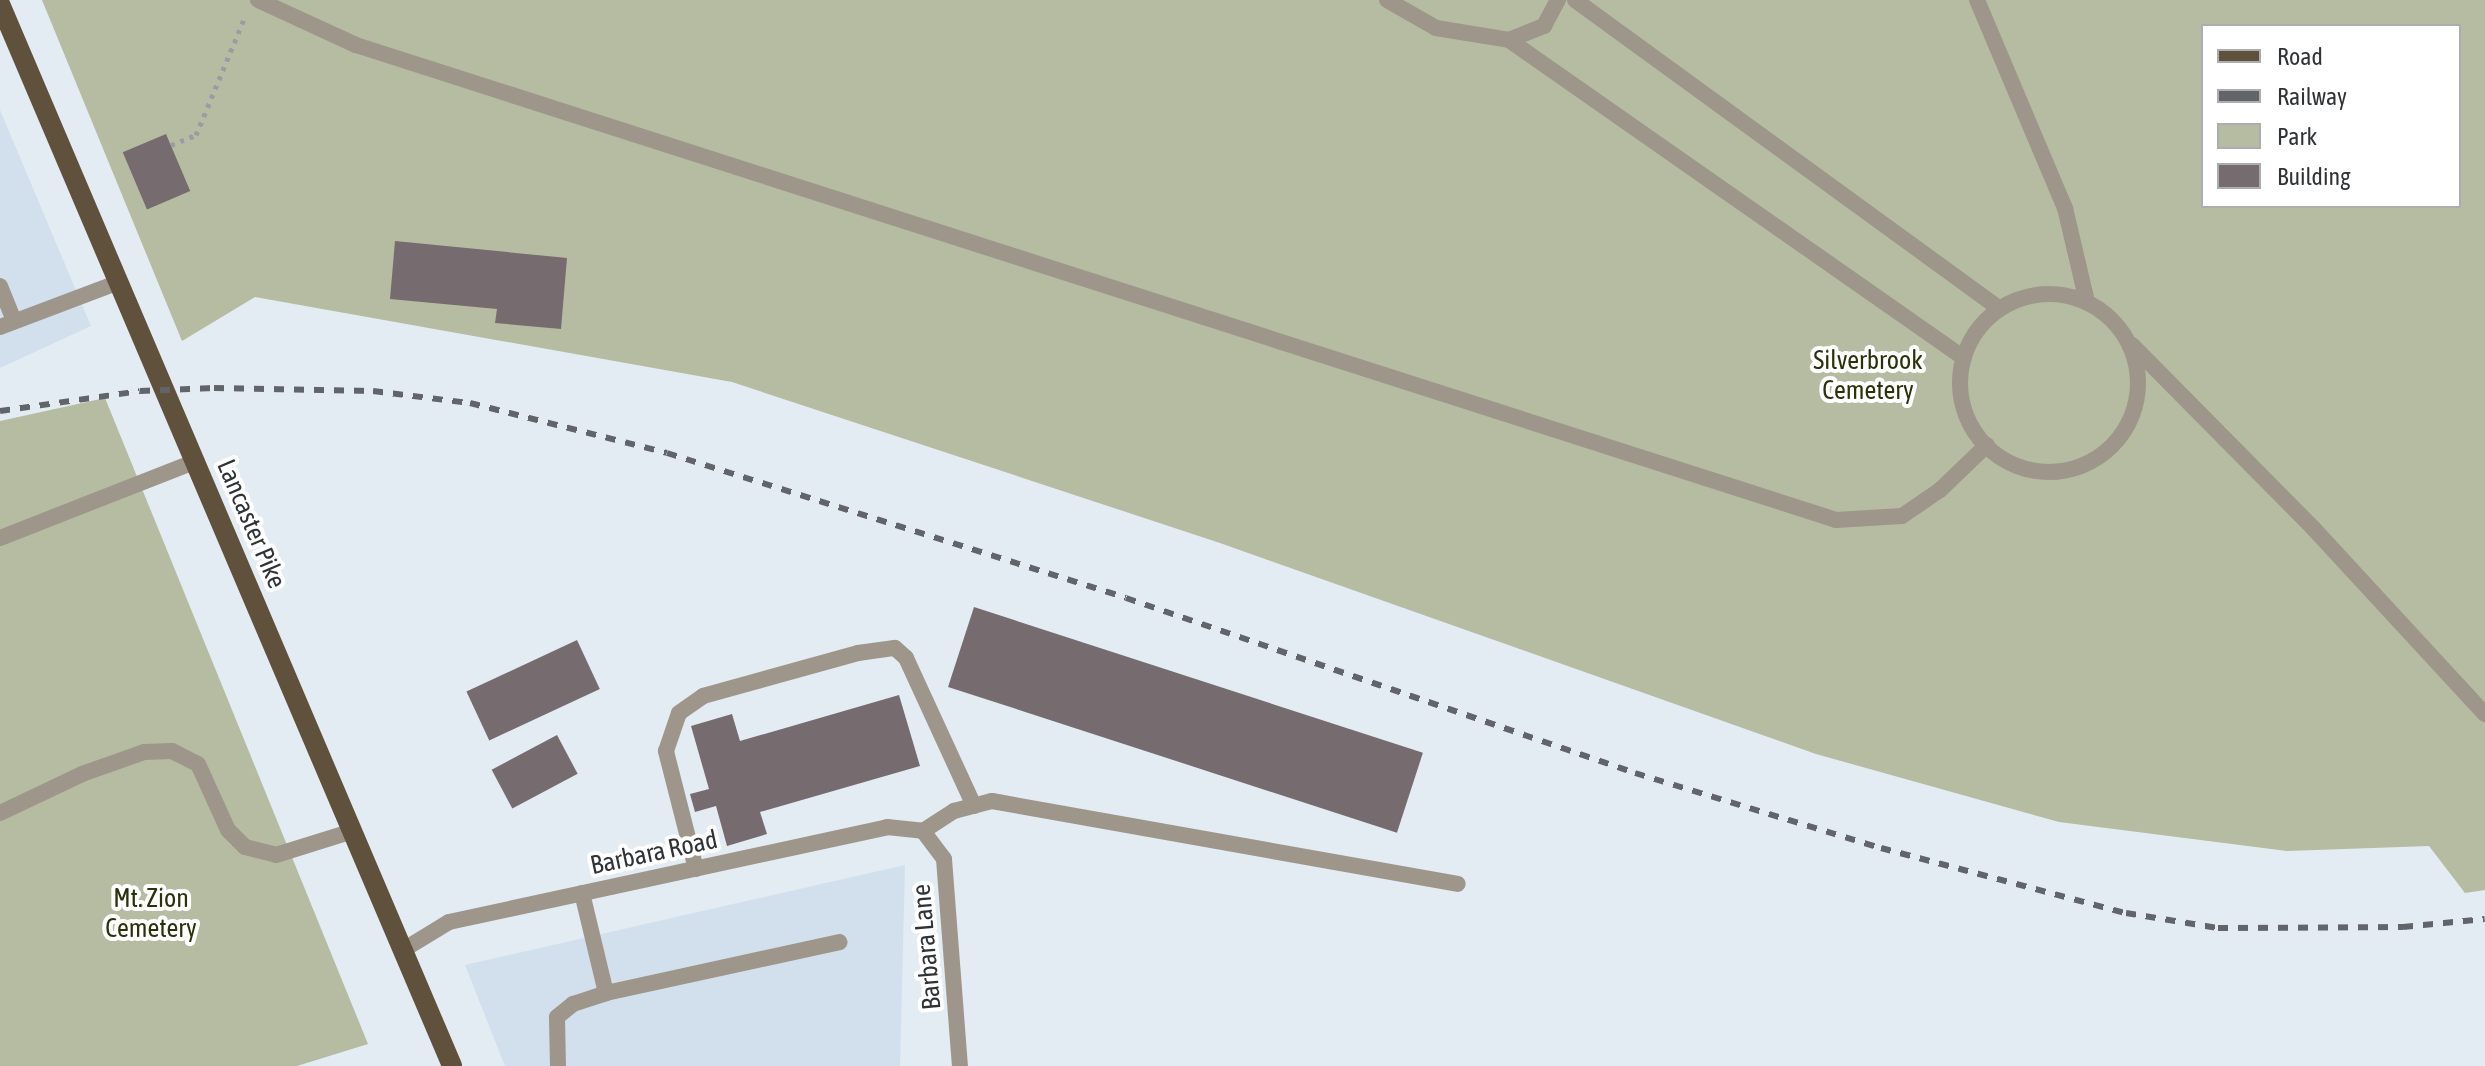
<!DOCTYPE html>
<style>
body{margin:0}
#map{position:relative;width:2485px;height:1066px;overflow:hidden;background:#e3ebf3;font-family:"Asap Condensed",sans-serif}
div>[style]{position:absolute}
.built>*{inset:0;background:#d2e0ed}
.green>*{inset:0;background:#b5bca1}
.building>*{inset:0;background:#766c70;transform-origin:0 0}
.path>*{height:5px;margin-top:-2.5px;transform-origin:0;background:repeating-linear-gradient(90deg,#989da3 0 4px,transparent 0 10px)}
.service>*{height:16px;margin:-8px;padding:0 8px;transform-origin:8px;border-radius:8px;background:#9e968a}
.service>.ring{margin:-8px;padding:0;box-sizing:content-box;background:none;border:16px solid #9e968a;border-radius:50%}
.primary>*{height:20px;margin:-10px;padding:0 10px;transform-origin:10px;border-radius:10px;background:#60513c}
.rail>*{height:6px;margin-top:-3px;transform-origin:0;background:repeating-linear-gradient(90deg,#61656a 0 10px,transparent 0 20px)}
span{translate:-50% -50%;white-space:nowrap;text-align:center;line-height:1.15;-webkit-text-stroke:8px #fff;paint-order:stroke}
.park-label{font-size:26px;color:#2b320a}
.street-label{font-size:26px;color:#303336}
.legend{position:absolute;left:2201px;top:24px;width:260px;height:184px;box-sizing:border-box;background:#fff;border:2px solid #acadaf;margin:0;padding:10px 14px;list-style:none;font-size:24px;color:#303336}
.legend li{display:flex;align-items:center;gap:16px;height:40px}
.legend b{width:40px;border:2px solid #acadaf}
</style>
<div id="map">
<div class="built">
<i style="clip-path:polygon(0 110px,91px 326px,0 368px)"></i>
<i style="clip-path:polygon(905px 865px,900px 1066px,505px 1066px,465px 965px)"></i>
</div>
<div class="green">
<i style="clip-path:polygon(evenodd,42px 0,2485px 0,2485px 890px,2465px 893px,2429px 846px,2287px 851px,2059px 822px,1816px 754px,1220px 543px,732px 382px,255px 297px,182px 341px,42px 0,2203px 26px,2459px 26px,2459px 206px,2203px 206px,2203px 26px)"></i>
<i style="clip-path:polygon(105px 398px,368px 1044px,297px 1066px,0 1066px,0 421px)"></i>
</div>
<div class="building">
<i style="left:166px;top:134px;width:62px;height:47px;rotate:67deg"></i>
<i style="clip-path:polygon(395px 241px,567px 258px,561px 329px,495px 323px,497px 309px,390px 299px)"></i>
<i style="left:974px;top:607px;width:472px;height:84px;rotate:18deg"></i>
<i style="left:577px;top:640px;width:54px;height:122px;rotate:65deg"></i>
<i style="clip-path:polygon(899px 695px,920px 766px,760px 812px,767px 834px,727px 846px,716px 806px,695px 812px,690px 794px,709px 789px,691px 726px,732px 714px,740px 741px)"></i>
<i style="left:557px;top:735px;width:44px;height:74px;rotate:62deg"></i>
</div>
<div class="path">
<i style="left:171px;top:145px;width:27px;rotate:-22deg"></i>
<i style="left:196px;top:135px;width:126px;rotate:-67.5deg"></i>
</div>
<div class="service">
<i style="left:258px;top:0;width:108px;rotate:24.7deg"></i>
<i style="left:356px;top:45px;width:1554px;rotate:17.79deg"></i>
<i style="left:1836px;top:520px;width:66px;rotate:-3.5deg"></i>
<i style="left:1902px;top:516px;width:46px;rotate:-34.4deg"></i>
<i style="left:1940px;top:490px;width:65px;rotate:-43.8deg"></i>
<i style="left:1387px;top:0;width:56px;rotate:29.7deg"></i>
<i style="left:1436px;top:28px;width:74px;rotate:9.3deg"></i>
<i style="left:1509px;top:40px;width:555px;rotate:34.95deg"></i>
<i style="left:1575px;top:0;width:525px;rotate:36.02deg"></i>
<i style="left:1977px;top:0;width:226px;rotate:67.1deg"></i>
<i style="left:2065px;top:208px;width:97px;rotate:76.8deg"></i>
<i style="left:1509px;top:40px;width:38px;rotate:-22deg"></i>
<i style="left:1544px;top:26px;width:30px;rotate:-62deg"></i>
<i style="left:0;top:286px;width:38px;rotate:68deg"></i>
<i class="ring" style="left:1960px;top:294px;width:162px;height:162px"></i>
<i style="left:0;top:327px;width:127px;rotate:-20.7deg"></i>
<i style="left:2132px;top:345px;width:259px;rotate:45.3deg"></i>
<i style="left:2314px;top:529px;width:252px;rotate:47.3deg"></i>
<i style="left:0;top:538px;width:211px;rotate:-21.4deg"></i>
<i style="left:0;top:813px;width:91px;rotate:-25.4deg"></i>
<i style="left:82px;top:774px;width:66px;rotate:-19.5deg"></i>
<i style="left:144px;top:752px;width:28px;rotate:-2deg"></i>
<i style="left:172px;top:751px;width:29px;rotate:27deg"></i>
<i style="left:198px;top:764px;width:72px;rotate:65.6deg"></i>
<i style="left:228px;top:830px;width:24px;rotate:45deg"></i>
<i style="left:245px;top:847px;width:32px;rotate:14deg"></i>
<i style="left:276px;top:855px;width:81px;rotate:-17.3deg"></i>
<i style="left:923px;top:831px;width:37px;rotate:-33deg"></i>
<i style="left:954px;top:811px;width:39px;rotate:-15deg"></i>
<i style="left:992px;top:801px;width:473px;rotate:10.1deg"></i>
<i style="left:923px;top:831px;width:35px;rotate:53deg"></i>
<i style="left:944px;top:859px;width:208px;rotate:85.6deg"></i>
<i style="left:696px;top:869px;width:122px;rotate:-104.3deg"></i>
<i style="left:666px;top:751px;width:40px;rotate:-71.1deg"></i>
<i style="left:679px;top:713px;width:29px;rotate:-35deg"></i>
<i style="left:703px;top:696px;width:161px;rotate:-15.5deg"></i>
<i style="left:858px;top:653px;width:37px;rotate:-8deg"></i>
<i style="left:895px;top:648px;width:15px;rotate:42deg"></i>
<i style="left:906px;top:658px;width:163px;rotate:65.3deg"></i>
<i style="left:582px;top:893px;width:103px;rotate:76.5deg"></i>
<i style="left:606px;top:993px;width:239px;rotate:-12.3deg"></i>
<i style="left:403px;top:950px;width:54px;rotate:-31.3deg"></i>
<i style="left:449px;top:922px;width:448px;rotate:-12.2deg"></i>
<i style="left:887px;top:827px;width:36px;rotate:6deg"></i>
<i style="left:558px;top:1066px;width:49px;rotate:-91.2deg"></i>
<i style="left:557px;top:1017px;width:21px;rotate:-39deg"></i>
<i style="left:573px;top:1004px;width:35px;rotate:-18deg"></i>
</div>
<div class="primary">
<i style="left:0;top:4px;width:1154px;rotate:66.94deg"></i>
</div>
<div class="rail">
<i style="left:0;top:411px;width:141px;rotate:-8.1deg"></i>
<i style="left:140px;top:391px;width:74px;rotate:-2.3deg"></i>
<i style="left:214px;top:388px;width:159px;rotate:1.1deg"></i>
<i style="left:373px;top:391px;width:98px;rotate:7.1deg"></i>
<i style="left:470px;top:403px;width:203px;rotate:14.2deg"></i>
<i style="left:667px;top:453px;width:481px;rotate:17.5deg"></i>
<i style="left:1126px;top:598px;width:538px;rotate:18.97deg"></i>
<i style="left:1635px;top:773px;width:257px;rotate:17deg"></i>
<i style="left:1881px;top:848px;width:253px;rotate:14.9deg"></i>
<i style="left:2126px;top:913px;width:93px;rotate:9.3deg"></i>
<i style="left:2218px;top:928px;width:185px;rotate:-0.3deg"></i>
<i style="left:2403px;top:927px;width:82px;rotate:-5.6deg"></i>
</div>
<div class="park-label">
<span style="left:1868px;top:376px">Silverbrook<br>Cemetery</span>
<span style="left:151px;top:914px">Mt. Zion<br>Cemetery</span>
</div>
<div class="street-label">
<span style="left:251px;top:524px;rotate:67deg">Lancaster Pike</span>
<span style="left:654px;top:853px;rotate:-12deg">Barbara Road</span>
<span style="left:927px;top:947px;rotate:-95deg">Barbara Lane</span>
</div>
<ul class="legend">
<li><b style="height:10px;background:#60513c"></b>Road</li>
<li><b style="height:10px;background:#61656a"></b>Railway</li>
<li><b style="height:22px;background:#b5bca1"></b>Park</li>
<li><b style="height:22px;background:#766c70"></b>Building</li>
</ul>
</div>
